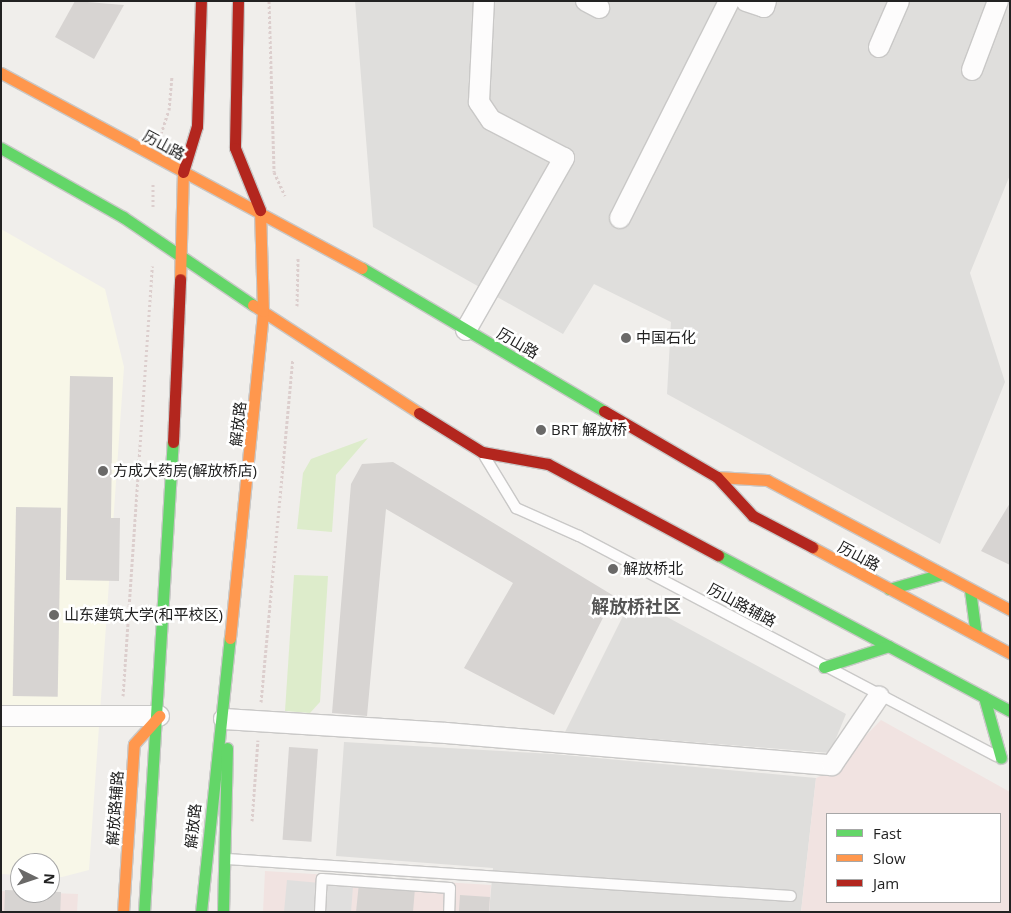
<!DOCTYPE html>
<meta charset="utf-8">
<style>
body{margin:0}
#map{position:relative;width:1011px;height:913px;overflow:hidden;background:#f0eeeb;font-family:"Open Sans","Noto Sans SC",sans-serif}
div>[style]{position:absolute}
.residential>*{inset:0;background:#dfdedc}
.commercial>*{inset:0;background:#f1e3e1}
.education>*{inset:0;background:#f8f7e8}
.grass>*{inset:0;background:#ddeccb}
.parking>*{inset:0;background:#e0dfde}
.building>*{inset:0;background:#d7d4d2;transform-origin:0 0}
.path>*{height:3px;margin-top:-1.5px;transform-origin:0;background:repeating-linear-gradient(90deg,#dccecd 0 2.5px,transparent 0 5px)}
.roads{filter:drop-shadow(1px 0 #c9c8c7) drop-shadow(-1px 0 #c9c8c7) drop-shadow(0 1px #c9c8c7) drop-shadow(0 -1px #c9c8c7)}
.lane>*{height:10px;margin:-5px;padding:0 5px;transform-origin:5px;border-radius:5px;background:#fdfcfc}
.street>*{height:20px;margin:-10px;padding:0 10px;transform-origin:10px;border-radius:10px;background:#fdfcfc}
.fast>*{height:11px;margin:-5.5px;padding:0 5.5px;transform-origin:5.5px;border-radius:5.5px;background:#63d668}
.slow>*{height:11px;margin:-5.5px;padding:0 5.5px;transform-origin:5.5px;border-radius:5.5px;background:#ff974d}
.jam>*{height:11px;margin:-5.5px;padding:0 5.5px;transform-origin:5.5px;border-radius:5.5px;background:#b3261e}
.dots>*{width:14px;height:14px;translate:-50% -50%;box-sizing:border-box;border:2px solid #fff;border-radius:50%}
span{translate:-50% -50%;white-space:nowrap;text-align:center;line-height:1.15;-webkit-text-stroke:5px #fff;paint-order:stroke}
.street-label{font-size:15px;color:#222}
.poi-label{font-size:15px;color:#222}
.left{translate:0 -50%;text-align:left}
.quarter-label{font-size:18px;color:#555;font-weight:700}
.frame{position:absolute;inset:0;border:2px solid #222;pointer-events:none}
.legend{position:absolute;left:826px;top:813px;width:175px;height:90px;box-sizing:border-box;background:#fff;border:1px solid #a7a7a7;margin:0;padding:6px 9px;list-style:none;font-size:15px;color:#222}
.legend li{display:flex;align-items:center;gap:10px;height:25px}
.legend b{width:25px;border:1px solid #a7a7a7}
.north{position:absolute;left:10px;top:853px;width:50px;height:50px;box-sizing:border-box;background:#fff;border:1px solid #a7a7a7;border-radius:50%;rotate:94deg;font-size:14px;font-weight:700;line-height:20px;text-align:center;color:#222}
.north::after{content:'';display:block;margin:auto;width:18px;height:22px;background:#6a6968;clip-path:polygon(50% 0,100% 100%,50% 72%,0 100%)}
</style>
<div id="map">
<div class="residential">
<i style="clip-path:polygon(355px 1px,1010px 1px,1010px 175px,970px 273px,1005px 382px,940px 544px,667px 394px,671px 322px,594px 284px,563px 334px,373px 227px)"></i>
<i style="clip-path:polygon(632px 598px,846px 714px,830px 753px,565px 732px)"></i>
<i style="clip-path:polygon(344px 742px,553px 754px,816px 778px,801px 912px,489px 912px,493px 868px,336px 856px)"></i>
</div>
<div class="commercial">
<i style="clip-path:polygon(evenodd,881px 720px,1010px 792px,1010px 912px,801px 912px,816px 778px,830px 772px,881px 720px,827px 814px,1000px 814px,1000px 902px,827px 902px,827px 814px)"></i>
<i style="clip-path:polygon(265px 871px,491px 885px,489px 912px,263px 912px)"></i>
<i style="clip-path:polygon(1px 891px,78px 894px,77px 912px,1px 912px)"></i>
</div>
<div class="education">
<i style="clip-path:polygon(1px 229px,105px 289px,124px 367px,89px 870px,62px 877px,50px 876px,50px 863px,20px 863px,20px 875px,1px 874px)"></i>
</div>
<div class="grass">
<i style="clip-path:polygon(368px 438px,336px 475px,332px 532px,297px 529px,303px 473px,311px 459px)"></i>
<i style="clip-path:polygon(294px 575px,328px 576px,320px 702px,310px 713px,285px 711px)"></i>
</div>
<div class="parking">
<i style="clip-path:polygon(287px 880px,353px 886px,351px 912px,284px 912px)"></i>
</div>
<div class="building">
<i style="clip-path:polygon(75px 1px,124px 5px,94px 59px,55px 37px)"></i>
<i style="clip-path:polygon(70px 376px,113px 377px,111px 518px,120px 518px,119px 581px,66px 580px)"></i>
<i style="clip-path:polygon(393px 462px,614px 596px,554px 715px,464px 668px,513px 583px,386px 509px,367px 716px,332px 713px,351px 484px,362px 464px)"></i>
<i style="clip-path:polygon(1010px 503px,1010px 565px,981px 551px)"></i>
<i style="left:16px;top:507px;width:45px;height:189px;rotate:1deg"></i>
<i style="left:289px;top:747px;width:29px;height:93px;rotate:4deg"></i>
<i style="clip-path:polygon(359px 883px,415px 888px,413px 912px,356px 912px)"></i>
<i style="left:5px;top:890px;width:56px;height:22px;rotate:2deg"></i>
<i style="left:460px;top:895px;width:30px;height:17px;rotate:4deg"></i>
</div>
<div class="path">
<i style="left:269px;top:1px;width:171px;rotate:88.3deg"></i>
<i style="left:274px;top:172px;width:26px;rotate:65deg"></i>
<i style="left:161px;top:134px;width:25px;rotate:-72deg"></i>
<i style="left:169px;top:110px;width:33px;rotate:-85deg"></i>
<i style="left:153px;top:184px;width:24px;rotate:90deg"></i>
<i style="left:297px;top:306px;width:49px;rotate:-88.8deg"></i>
<i style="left:123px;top:696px;width:431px;rotate:-86.1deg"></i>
<i style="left:261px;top:702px;width:343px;rotate:-84.7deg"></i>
<i style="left:252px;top:821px;width:81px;rotate:-85.8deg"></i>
</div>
<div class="roads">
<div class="lane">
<i style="left:485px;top:457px;width:60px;rotate:58.7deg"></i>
<i style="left:516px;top:508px;width:69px;rotate:24deg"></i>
<i style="left:579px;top:536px;width:472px;rotate:27.8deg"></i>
<i style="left:227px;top:859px;width:565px;rotate:3.75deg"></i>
<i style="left:320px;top:912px;width:33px;rotate:-87deg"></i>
<i style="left:322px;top:879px;width:128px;rotate:4deg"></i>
<i style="left:450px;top:888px;width:24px;rotate:92deg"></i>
</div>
<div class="street">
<i style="left:586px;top:1px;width:15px;rotate:28deg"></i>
<i style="left:746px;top:1px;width:19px;rotate:18deg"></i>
<i style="left:764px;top:7px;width:6px;rotate:-72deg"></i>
<i style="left:879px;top:47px;width:50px;rotate:-66.5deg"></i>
<i style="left:972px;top:70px;width:74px;rotate:-69.4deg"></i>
<i style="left:620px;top:218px;width:243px;rotate:-63.3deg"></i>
<i style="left:466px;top:330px;width:198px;rotate:-60.3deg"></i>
<i style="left:564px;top:158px;width:82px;rotate:-152.5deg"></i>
<i style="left:491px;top:120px;width:22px;rotate:-124deg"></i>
<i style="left:479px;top:102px;width:101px;rotate:-87.2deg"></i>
<i style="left:1px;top:716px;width:158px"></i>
<i style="left:224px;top:719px;width:223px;rotate:3.6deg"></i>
<i style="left:447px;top:733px;width:386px;rotate:4.8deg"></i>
<i style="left:832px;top:765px;width:83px;rotate:-55.7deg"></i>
</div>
<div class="fast">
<i style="left:1px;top:148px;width:140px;rotate:29.5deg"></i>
<i style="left:123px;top:217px;width:157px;rotate:34.1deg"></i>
<i style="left:362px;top:268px;width:281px;rotate:30.6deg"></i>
<i style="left:718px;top:555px;width:331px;rotate:28.1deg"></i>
<i style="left:889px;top:589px;width:55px;rotate:-15.8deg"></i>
<i style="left:970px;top:590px;width:45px;rotate:82.4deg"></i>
<i style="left:824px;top:667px;width:68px;rotate:-17.9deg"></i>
<i style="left:984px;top:697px;width:63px;rotate:74.4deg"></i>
<i style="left:144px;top:912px;width:471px;rotate:-86.5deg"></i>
<i style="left:201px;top:912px;width:276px;rotate:-84deg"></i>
<i style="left:223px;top:912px;width:164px;rotate:-88.6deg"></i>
</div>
<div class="slow">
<i style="left:1px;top:73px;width:410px;rotate:28.4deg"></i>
<i style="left:180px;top:279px;width:107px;rotate:-88.4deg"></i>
<i style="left:253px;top:305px;width:198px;rotate:33deg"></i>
<i style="left:717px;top:477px;width:50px;rotate:3.4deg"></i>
<i style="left:767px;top:480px;width:276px;rotate:28.1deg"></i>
<i style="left:812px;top:547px;width:225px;rotate:28.2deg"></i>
<i style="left:230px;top:638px;width:329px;rotate:-84.2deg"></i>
<i style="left:263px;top:311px;width:101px;rotate:-91.7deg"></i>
<i style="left:123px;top:912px;width:168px;rotate:-86.3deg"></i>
<i style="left:134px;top:744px;width:38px;rotate:-48deg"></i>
</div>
<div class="jam">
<i style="left:238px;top:1px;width:147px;rotate:91.2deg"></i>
<i style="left:235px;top:148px;width:67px;rotate:68deg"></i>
<i style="left:183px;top:172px;width:48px;rotate:-73.1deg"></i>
<i style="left:197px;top:126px;width:125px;rotate:-88.2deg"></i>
<i style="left:604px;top:411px;width:131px;rotate:30.3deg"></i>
<i style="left:717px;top:477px;width:53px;rotate:47.3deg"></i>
<i style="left:753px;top:516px;width:67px;rotate:27.7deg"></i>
<i style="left:419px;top:413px;width:74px;rotate:31.8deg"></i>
<i style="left:482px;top:452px;width:67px;rotate:10.3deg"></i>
<i style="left:548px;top:464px;width:193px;rotate:28.2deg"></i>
<i style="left:173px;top:442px;width:163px;rotate:-87.5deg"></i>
</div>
</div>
<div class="dots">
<i style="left:626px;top:338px;background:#6a6968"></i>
<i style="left:541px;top:430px;background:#6a6968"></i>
<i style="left:103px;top:471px;background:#6a6968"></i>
<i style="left:613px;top:569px;background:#6a6968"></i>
<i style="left:54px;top:615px;background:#6a6968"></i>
</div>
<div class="street-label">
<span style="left:164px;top:145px;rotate:28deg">历山路</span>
<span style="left:518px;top:343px;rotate:30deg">历山路</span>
<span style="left:238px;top:424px;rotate:-84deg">解放路</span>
<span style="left:859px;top:556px;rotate:28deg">历山路</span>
<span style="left:742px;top:605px;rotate:28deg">历山路辅路</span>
<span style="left:115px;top:808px;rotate:-86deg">解放路辅路</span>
<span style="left:193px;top:826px;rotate:-84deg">解放路</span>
</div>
<div class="poi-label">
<span class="left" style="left:636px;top:338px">中国石化</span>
<span class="left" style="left:551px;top:430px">BRT 解放桥</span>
<span class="left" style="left:113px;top:471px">方成大药房(解放桥店)</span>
<span class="left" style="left:623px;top:569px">解放桥北</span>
<span class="left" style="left:64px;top:615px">山东建筑大学(和平校区)</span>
</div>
<div class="quarter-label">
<span style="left:636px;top:606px">解放桥社区</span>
</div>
<div class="frame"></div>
<ul class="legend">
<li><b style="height:6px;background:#63d668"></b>Fast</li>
<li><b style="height:6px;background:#ff974d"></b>Slow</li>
<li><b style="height:6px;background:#b3261e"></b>Jam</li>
</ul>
<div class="north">N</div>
</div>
